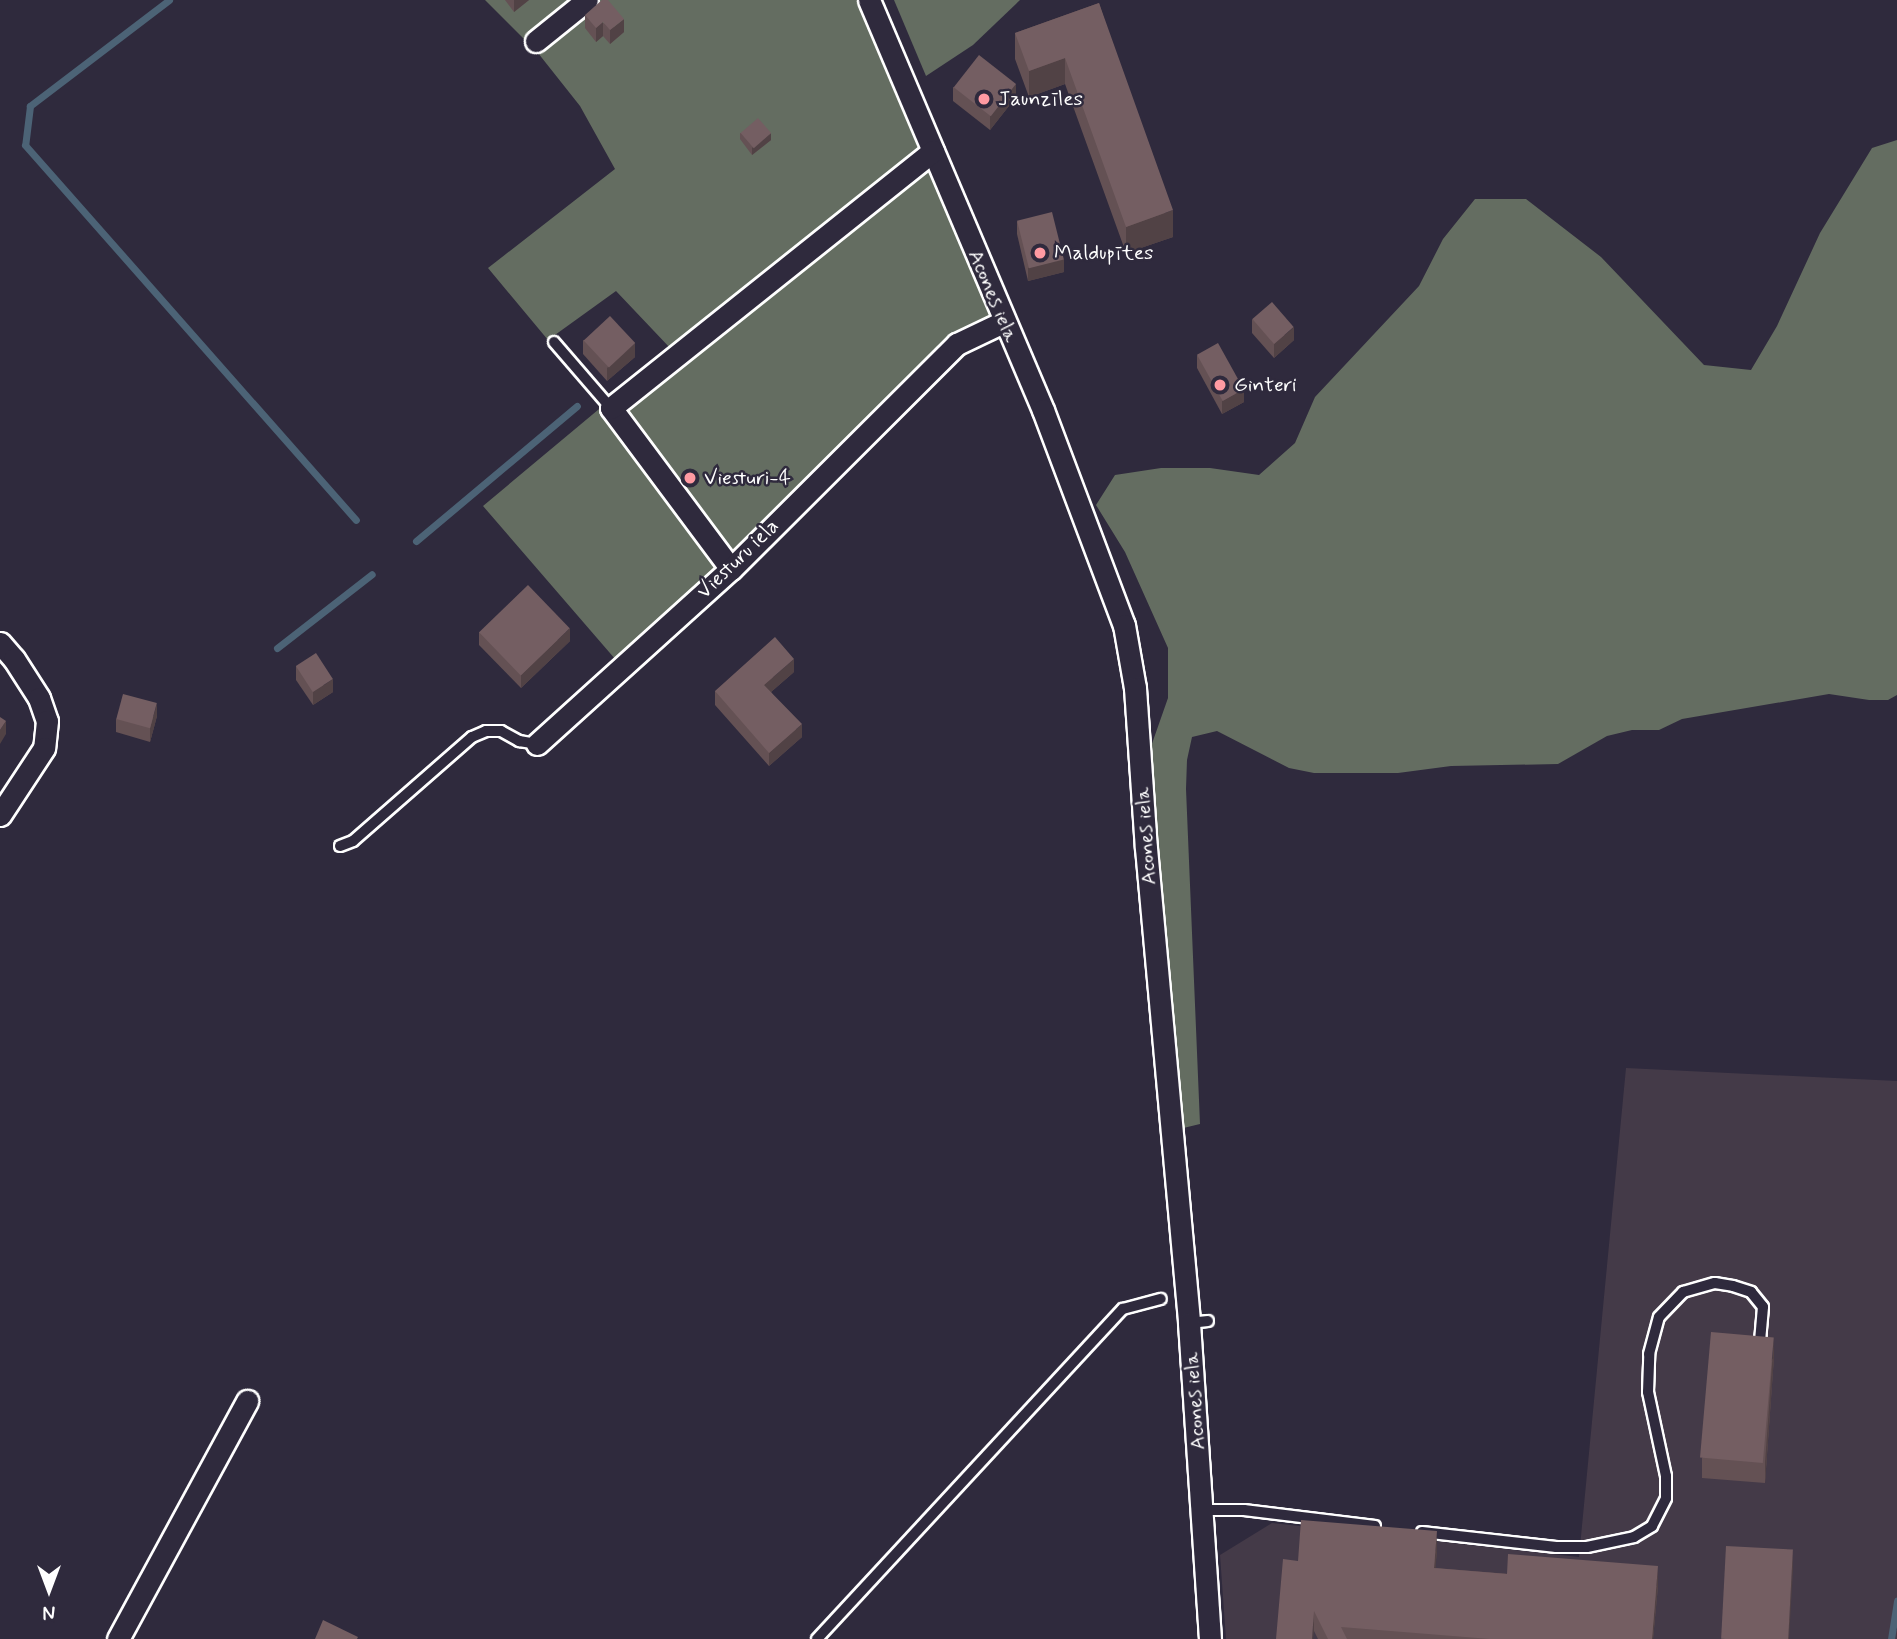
<!DOCTYPE html>
<meta charset="utf-8">
<style>
body{margin:0}
#map{position:relative;width:1897px;height:1639px;overflow:hidden;background:#2f2a3d;font-family:Mynerve,sans-serif}
div>[style]{position:absolute}
.built>*{inset:0;background:#443a48}
.green>*{inset:0;background:#646d61}
.stream>*{height:7px;margin:-3.5px;padding:0 3.5px;transform-origin:3.5px;border-radius:3.5px;background:#4c6376}
.roads{filter:drop-shadow(2px 0 #fff) drop-shadow(-2px 0 #fff) drop-shadow(0 2px #fff) drop-shadow(0 -2px #fff)}
.service>*{height:10px;margin:-5px;padding:0 5px;transform-origin:5px;border-radius:5px;background:#2f2a3d}
.minor>*{height:21px;margin:-10.5px;padding:0 10.5px;transform-origin:10.5px;border-radius:10.5px;background:#2f2a3d}
.wall>*{inset:0;background:#645154}
.shaded-wall>*{inset:0;background:#514245}
.building>*{inset:0;background:#745e62;transform-origin:0 0}
.dots>*{width:19px;height:19px;translate:-50% -50%;box-sizing:border-box;border:4px solid #2f2a3d;border-radius:50%}
span{translate:-50% -50%;white-space:nowrap;text-align:center;line-height:1.15;-webkit-text-stroke:5px #2f2a3d;paint-order:stroke}
.poi-label{font-size:21px;color:#fff}
.left{translate:0 -50%;text-align:left}
.street-label{font-size:21px;color:#fff}
.north{position:absolute;left:14px;top:1555px;width:70px;height:70px;-webkit-text-stroke:5px #2f2a3d;paint-order:stroke;rotate:180deg;font-size:19px;font-weight:700;line-height:28px;text-align:center;color:#fff}
.north::after{content:'';display:block;margin:auto;width:24px;height:32px;background:#fff;clip-path:polygon(50% 0,100% 100%,50% 72%,0 100%)}
</style>
<div id="map">
<div class="built">
<i style="clip-path:polygon(1626px 1068px,1897px 1081px,1897px 1600px,1892px 1629px,1897px 1630px,1897px 1639px,1226px 1639px,1220px 1555px,1272px 1523px,1579px 1557px)"></i>
</div>
<div class="green">
<i style="clip-path:polygon(485px 0,869px 0,1003px 322px,957px 344px,622px 667px,483px 506px,671px 349px,616px 291px,548px 340px,488px 268px,615px 169px,580px 106px,538px 53px)"></i>
<i style="clip-path:polygon(894px 0,1020px 0,973px 45px,926px 76px)"></i>
<i style="clip-path:polygon(1897px 140px,1897px 695px,1888px 700px,1869px 700px,1829px 694px,1682px 719px,1659px 730px,1632px 730px,1607px 736px,1558px 764px,1451px 766px,1398px 773px,1314px 773px,1289px 768px,1217px 731px,1192px 737px,1187px 760px,1186px 789px,1200px 1124px,1171px 1131px,1148px 755px,1168px 698px,1168px 648px,1125px 552px,1096px 505px,1115px 475px,1161px 468px,1210px 468px,1259px 475px,1295px 443px,1315px 397px,1419px 286px,1443px 239px,1475px 199px,1526px 199px,1601px 257px,1704px 365px,1751px 370px,1777px 326px,1820px 233px,1872px 148px)"></i>
</div>
<div class="stream">
<i style="left:169px;top:0;width:175px;rotate:142.7deg"></i>
<i style="left:30px;top:106px;width:39px;rotate:97deg"></i>
<i style="left:25px;top:145px;width:500px;rotate:48.57deg"></i>
<i style="left:416px;top:541px;width:210px;rotate:-40deg"></i>
<i style="left:277px;top:648px;width:120px;rotate:-37.9deg"></i>
<i style="left:1891px;top:1639px;width:39px;rotate:-81deg"></i>
</div>
<div class="roads">
<div class="service">
<i style="left:554px;top:342px;width:87px;rotate:49.2deg"></i>
<i style="left:340px;top:846px;width:14px;rotate:-21deg"></i>
<i style="left:353px;top:841px;width:158px;rotate:-41.2deg"></i>
<i style="left:472px;top:737px;width:15px;rotate:-23deg"></i>
<i style="left:486px;top:731px;width:15px"></i>
<i style="left:501px;top:731px;width:21px;rotate:29deg"></i>
<i style="left:519px;top:741px;width:18px;rotate:9deg"></i>
<i style="left:1189px;top:1323px;width:19px;rotate:-6deg"></i>
<i style="left:1203px;top:1510px;width:41px"></i>
<i style="left:1244px;top:1510px;width:132px;rotate:7deg"></i>
<i style="left:1422px;top:1532px;width:135px;rotate:6.4deg"></i>
<i style="left:1556px;top:1547px;width:31px"></i>
<i style="left:1587px;top:1547px;width:48px;rotate:-12deg"></i>
<i style="left:1634px;top:1537px;width:21px;rotate:-31deg"></i>
<i style="left:1652px;top:1526px;width:31px;rotate:-63deg"></i>
<i style="left:1666px;top:1498px;width:22px;rotate:-90deg"></i>
<i style="left:1666px;top:1476px;width:86px;rotate:-102.1deg"></i>
<i style="left:1648px;top:1392px;width:38px;rotate:-88deg"></i>
<i style="left:1649px;top:1354px;width:38px;rotate:-75deg"></i>
<i style="left:1659px;top:1317px;width:35px;rotate:-46deg"></i>
<i style="left:1683px;top:1292px;width:33px;rotate:-16deg"></i>
<i style="left:1715px;top:1283px;width:18px;rotate:9deg"></i>
<i style="left:1733px;top:1286px;width:19px;rotate:18deg"></i>
<i style="left:1751px;top:1292px;width:19px;rotate:51deg"></i>
<i style="left:1763px;top:1307px;width:34px;rotate:95deg"></i>
<i style="left:817px;top:1639px;width:450px;rotate:-47.2deg"></i>
<i style="left:1123px;top:1309px;width:39px;rotate:-15deg"></i>
</div>
<div class="minor">
<i style="left:869px;top:0;width:445px;rotate:67deg"></i>
<i style="left:1043px;top:410px;width:230px;rotate:69.4deg"></i>
<i style="left:1124px;top:625px;width:64px;rotate:80.1deg"></i>
<i style="left:1135px;top:688px;width:160px;rotate:86.1deg"></i>
<i style="left:1146px;top:848px;width:477px;rotate:84.8deg"></i>
<i style="left:1189px;top:1323px;width:317px;rotate:86.2deg"></i>
<i style="left:536px;top:41px;width:65px;rotate:-38.8deg"></i>
<i style="left:731px;top:569px;width:201px;rotate:-126.7deg"></i>
<i style="left:611px;top:408px;width:412px;rotate:-38.6deg"></i>
<i style="left:0;top:643px;width:21px;rotate:49deg"></i>
<i style="left:14px;top:659px;width:46px;rotate:57.3deg"></i>
<i style="left:39px;top:698px;width:24px;rotate:71deg"></i>
<i style="left:47px;top:721px;width:27px;rotate:96deg"></i>
<i style="left:44px;top:748px;width:80px;rotate:123.3deg"></i>
<i style="left:537px;top:744px;width:261px;rotate:-42.1deg"></i>
<i style="left:731px;top:569px;width:319px;rotate:-44.9deg"></i>
<i style="left:957px;top:344px;width:51px;rotate:-25.6deg"></i>
<i style="left:118px;top:1639px;width:271px;rotate:-61.5deg"></i>
</div>
</div>
<div class="wall">
<i style="clip-path:polygon(505px 0,529px 0,514px 12px)"></i>
<i style="clip-path:polygon(1099px 3px,1173px 237px,1126px 253px,1065px 84px,1029px 97px,1015px 59px,1015px 33px)"></i>
<i style="clip-path:polygon(585px 15px,624px 32px,610px 44px,603px 36px,596px 42px,585px 28px)"></i>
<i style="clip-path:polygon(953px 87px,1016px 97px,990px 130px,953px 101px)"></i>
<i style="clip-path:polygon(740px 133px,771px 140px,752px 155px,740px 139px)"></i>
<i style="clip-path:polygon(1017px 221px,1064px 272px,1028px 281px,1017px 234px)"></i>
<i style="clip-path:polygon(1252px 319px,1294px 340px,1274px 358px,1252px 333px)"></i>
<i style="clip-path:polygon(583px 340px,635px 357px,607px 381px,583px 354px)"></i>
<i style="clip-path:polygon(1197px 355px,1244px 402px,1222px 414px,1197px 368px)"></i>
<i style="clip-path:polygon(479px 632px,570px 641px,521px 688px,479px 645px)"></i>
<i style="clip-path:polygon(296px 666px,333px 692px,313px 705px,296px 680px)"></i>
<i style="clip-path:polygon(794px 672px,771px 692px,802px 737px,769px 766px,715px 705px,715px 691px)"></i>
<i style="clip-path:polygon(157px 716px,150px 742px,116px 732px,116px 719px)"></i>
<i style="clip-path:polygon(1774px 1357px,1765px 1483px,1702px 1478px,1702px 1458px)"></i>
<i style="clip-path:polygon(1437px 1551px,1435px 1568px,1658px 1586px,1653px 1639px,1318px 1639px,1314px 1631px,1298px 1561px)"></i>
</div>
<div class="shaded-wall">
<i style="clip-path:polygon(514px 0,529px 0,514px 12px)"></i>
<i style="clip-path:polygon(624px 19px,624px 32px,610px 44px,610px 30px)"></i>
<i style="clip-path:polygon(603px 22px,603px 36px,596px 42px,596px 28px)"></i>
<i style="clip-path:polygon(1065px 58px,1065px 84px,1029px 97px,1029px 71px)"></i>
<i style="clip-path:polygon(1016px 84px,1016px 97px,990px 130px,990px 116px)"></i>
<i style="clip-path:polygon(771px 133px,771px 140px,752px 155px,752px 148px)"></i>
<i style="clip-path:polygon(1173px 210px,1173px 237px,1126px 253px,1126px 227px)"></i>
<i style="clip-path:polygon(1064px 259px,1064px 272px,1028px 281px,1028px 268px)"></i>
<i style="clip-path:polygon(1294px 327px,1294px 340px,1274px 358px,1274px 344px)"></i>
<i style="clip-path:polygon(635px 343px,635px 357px,607px 381px,607px 368px)"></i>
<i style="clip-path:polygon(1244px 389px,1244px 402px,1222px 414px,1222px 401px)"></i>
<i style="clip-path:polygon(570px 628px,570px 641px,521px 688px,521px 675px)"></i>
<i style="clip-path:polygon(794px 659px,794px 672px,764px 698px,764px 685px)"></i>
<i style="clip-path:polygon(333px 679px,333px 692px,313px 705px,313px 692px)"></i>
<i style="clip-path:polygon(157px 703px,157px 716px,150px 742px,150px 728px)"></i>
<i style="clip-path:polygon(6px 721px,6px 734px,0 744px,0 730px)"></i>
<i style="clip-path:polygon(802px 724px,802px 737px,769px 766px,769px 753px)"></i>
<i style="clip-path:polygon(1774px 1337px,1774px 1357px,1765px 1483px,1765px 1463px)"></i>
<i style="clip-path:polygon(1437px 1531px,1437px 1551px,1434px 1588px,1434px 1568px)"></i>
<i style="clip-path:polygon(1793px 1550px,1793px 1570px,1789px 1639px,1788px 1639px)"></i>
<i style="clip-path:polygon(1658px 1566px,1658px 1586px,1653px 1639px,1652px 1639px)"></i>
<i style="clip-path:polygon(1314px 1611px,1314px 1631px,1313px 1639px,1312px 1639px)"></i>
</div>
<div class="building">
<i style="clip-path:polygon(602px 0,608px 0,624px 19px,610px 30px,603px 22px,596px 28px,585px 15px)"></i>
<i style="clip-path:polygon(1099px 3px,1173px 210px,1126px 227px,1065px 58px,1029px 71px,1015px 33px)"></i>
<i style="left:979px;top:55px;width:47px;height:41px;rotate:38deg"></i>
<i style="left:758px;top:118px;width:20px;height:23px;rotate:49deg"></i>
<i style="left:1052px;top:212px;width:49px;height:36px;rotate:76deg"></i>
<i style="left:1272px;top:302px;width:33px;height:26px;rotate:49deg"></i>
<i style="left:610px;top:316px;width:37px;height:36px;rotate:47deg"></i>
<i style="left:1218px;top:343px;width:53px;height:24px;rotate:61deg"></i>
<i style="left:528px;top:585px;width:60px;height:68px;rotate:46deg"></i>
<i style="clip-path:polygon(775px 637px,794px 659px,764px 685px,802px 724px,769px 753px,715px 691px)"></i>
<i style="left:316px;top:653px;width:31px;height:24px;rotate:57deg"></i>
<i style="left:123px;top:694px;width:35px;height:26px;rotate:15deg"></i>
<i style="clip-path:polygon(0 717px,6px 721px,0 730px)"></i>
<i style="left:1711px;top:1332px;width:63px;height:126px;rotate:5deg"></i>
<i style="clip-path:polygon(1301px 1520px,1437px 1531px,1434px 1568px,1507px 1574px,1508px 1554px,1658px 1566px,1652px 1639px,1490px 1639px,1341px 1627px,1347px 1639px,1328px 1639px,1314px 1611px,1312px 1639px,1276px 1639px,1283px 1559px,1298px 1561px)"></i>
<i style="left:1726px;top:1546px;width:67px;height:93px;rotate:3deg"></i>
<i style="clip-path:polygon(323px 1620px,358px 1637px,357px 1639px,315px 1639px)"></i>
</div>
<div class="dots">
<i style="left:984px;top:99px;background:#ff9aa2"></i>
<i style="left:1040px;top:253px;background:#ff9aa2"></i>
<i style="left:1220px;top:385px;background:#ff9aa2"></i>
<i style="left:690px;top:478px;background:#ff9aa2"></i>
</div>
<div class="poi-label">
<span class="left" style="left:998px;top:99px">Jaunzīles</span>
<span class="left" style="left:1054px;top:253px">Maldupītes</span>
<span class="left" style="left:1234px;top:385px">Ginteri</span>
<span class="left" style="left:704px;top:478px">Viesturi-4</span>
</div>
<div class="street-label">
<span style="left:993px;top:296px;rotate:67deg">Acones iela</span>
<span style="left:738px;top:559px;rotate:-44deg">Viesturu iela</span>
<span style="left:1146px;top:836px;rotate:-94deg">Acones iela</span>
<span style="left:1195px;top:1401px;rotate:-94deg">Acones iela</span>
</div>
<div class="north">N</div>
</div>
